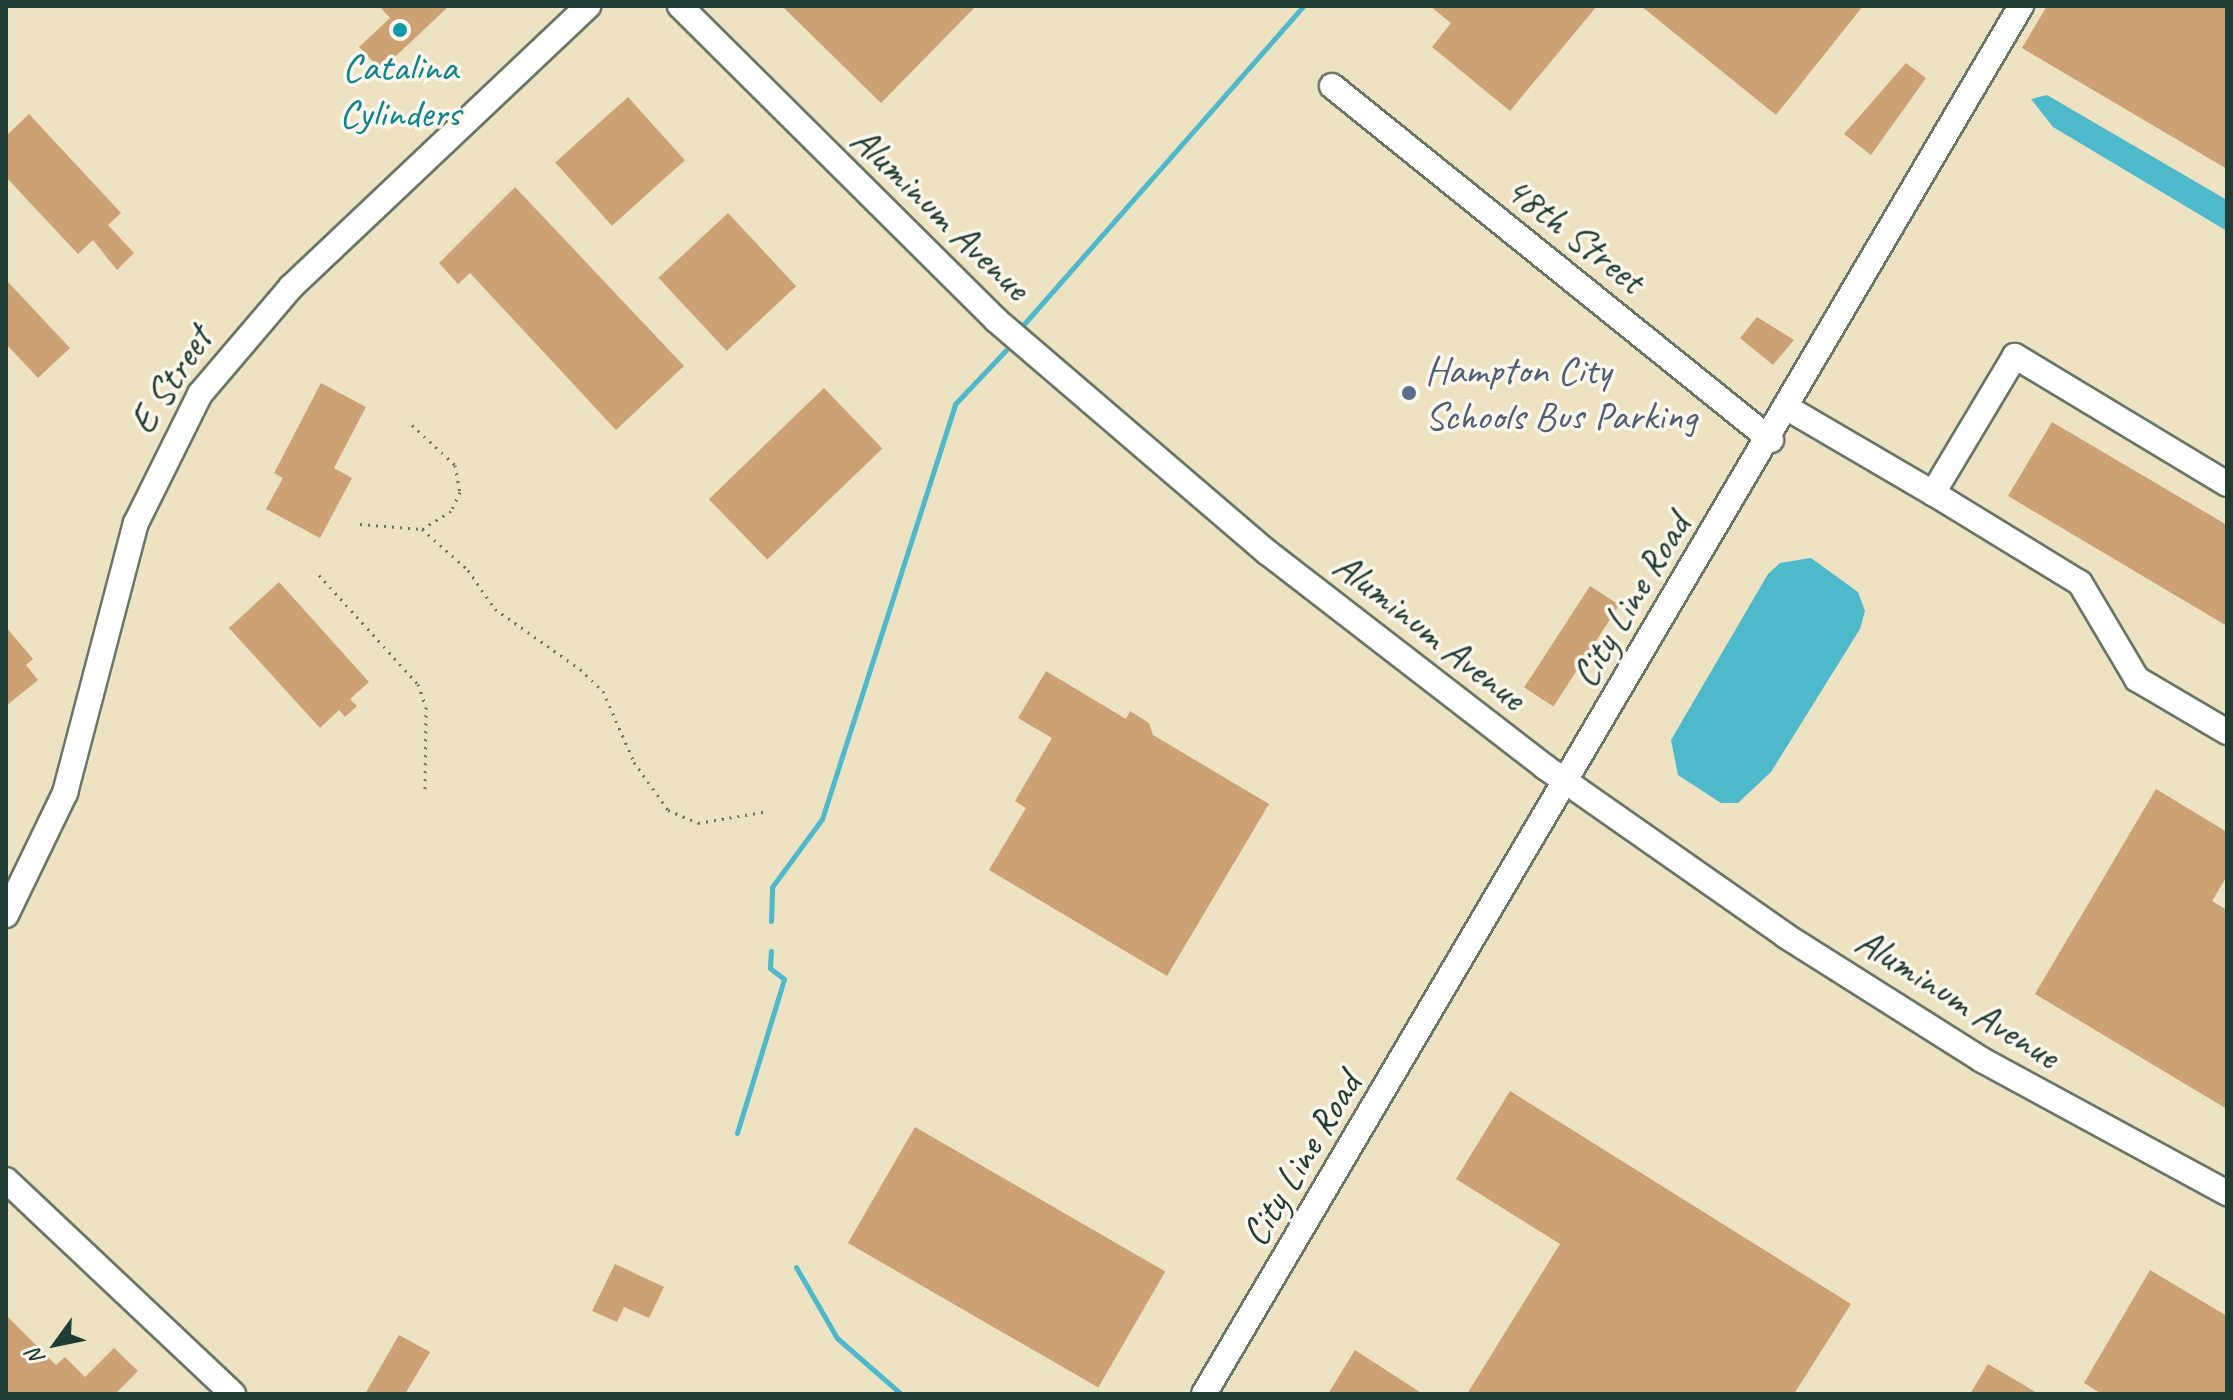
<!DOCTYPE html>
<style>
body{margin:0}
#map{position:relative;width:2233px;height:1400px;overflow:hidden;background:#ede3c3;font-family:Caveat,sans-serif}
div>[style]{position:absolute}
.water>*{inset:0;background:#4fb9cc}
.stream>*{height:5px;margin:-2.5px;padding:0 2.5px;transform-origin:2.5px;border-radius:2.5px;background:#4fb9cc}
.building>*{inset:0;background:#cca173;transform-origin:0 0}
.path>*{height:3px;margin-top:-1.5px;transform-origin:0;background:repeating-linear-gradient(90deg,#677766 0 2px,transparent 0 8px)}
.roads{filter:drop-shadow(2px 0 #677766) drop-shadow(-2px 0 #677766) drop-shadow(0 2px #677766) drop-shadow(0 -2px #677766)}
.minor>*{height:24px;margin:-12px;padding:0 12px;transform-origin:12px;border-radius:12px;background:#fff}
.dots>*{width:22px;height:22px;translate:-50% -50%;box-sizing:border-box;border:4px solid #fbf7ec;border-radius:50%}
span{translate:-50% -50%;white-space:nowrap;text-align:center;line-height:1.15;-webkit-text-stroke:7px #fbf7ec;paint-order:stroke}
.culture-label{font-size:40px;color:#0d838f}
.street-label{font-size:40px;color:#1f3d34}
.service-label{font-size:40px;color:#4e5e75}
.left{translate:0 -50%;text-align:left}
.frame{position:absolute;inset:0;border:8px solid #1f3d34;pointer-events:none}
.north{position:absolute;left:16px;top:1304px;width:80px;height:80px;-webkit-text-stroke:6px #fbf7ec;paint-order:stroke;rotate:237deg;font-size:22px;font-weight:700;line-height:32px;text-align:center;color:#1f3d34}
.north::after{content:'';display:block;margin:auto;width:28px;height:36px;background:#1f3d34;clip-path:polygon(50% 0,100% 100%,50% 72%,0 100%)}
</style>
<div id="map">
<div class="water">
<i style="clip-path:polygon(2047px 95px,2227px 200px,2227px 231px,2053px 127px,2031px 99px)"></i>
<i style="clip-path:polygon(1811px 558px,1858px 592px,1865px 611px,1860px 629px,1771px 772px,1738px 803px,1721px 803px,1678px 775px,1671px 740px,1768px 574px,1780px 563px)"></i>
</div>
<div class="stream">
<i style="left:1024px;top:324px;width:423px;rotate:-48.7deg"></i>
<i style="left:771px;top:921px;width:34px;rotate:-88deg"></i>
<i style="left:772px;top:887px;width:84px;rotate:-53.7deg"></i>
<i style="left:822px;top:819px;width:436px;rotate:-72.2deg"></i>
<i style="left:955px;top:404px;width:74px;rotate:-46.6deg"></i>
<i style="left:737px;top:1133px;width:161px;rotate:-73deg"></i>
<i style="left:784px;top:979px;width:18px;rotate:-142deg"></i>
<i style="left:770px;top:968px;width:17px;rotate:-87deg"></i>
<i style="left:796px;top:1267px;width:82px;rotate:60deg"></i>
<i style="left:837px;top:1338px;width:85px;rotate:41.2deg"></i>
</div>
<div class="building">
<i style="clip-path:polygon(379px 6px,449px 6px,381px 70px,359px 47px,390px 18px)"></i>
<i style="clip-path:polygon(782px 6px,976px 6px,881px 103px)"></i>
<i style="clip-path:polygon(1430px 6px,1597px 6px,1510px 111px,1432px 47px,1451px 23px)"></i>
<i style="clip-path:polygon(1641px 6px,1863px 6px,1776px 115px)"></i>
<i style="clip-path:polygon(2047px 6px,2227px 6px,2227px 169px,2022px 48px)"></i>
<i style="clip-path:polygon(1906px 63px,1926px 78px,1871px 155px,1844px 134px)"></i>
<i style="left:628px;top:97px;width:85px;height:98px;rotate:48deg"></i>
<i style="clip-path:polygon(29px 114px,121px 213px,108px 225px,134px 253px,117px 270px,93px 240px,78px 254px,6px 177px,6px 136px)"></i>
<i style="clip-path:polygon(515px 187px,684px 366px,616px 430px,470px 273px,458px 284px,439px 263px)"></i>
<i style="left:728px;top:213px;width:100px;height:95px;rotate:47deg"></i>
<i style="clip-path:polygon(6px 280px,70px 348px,38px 378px,6px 344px)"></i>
<i style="clip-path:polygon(1757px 317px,1794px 340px,1773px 365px,1740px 338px)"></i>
<i style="clip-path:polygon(321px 383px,366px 407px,334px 468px,352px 478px,320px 538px,266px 509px,283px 478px,274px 473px)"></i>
<i style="left:824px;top:388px;width:84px;height:160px;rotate:46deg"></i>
<i style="clip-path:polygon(2052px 422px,2227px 525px,2227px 626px,2008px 496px)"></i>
<i style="clip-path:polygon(279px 582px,369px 682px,350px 699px,357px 706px,345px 717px,339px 710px,320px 728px,229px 628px)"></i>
<i style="left:1590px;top:586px;width:35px;height:121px;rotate:33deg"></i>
<i style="clip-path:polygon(6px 627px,33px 659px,26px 665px,38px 680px,6px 706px)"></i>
<i style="clip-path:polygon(1046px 671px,1126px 719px,1130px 711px,1149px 723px,1153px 735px,1269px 804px,1167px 976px,989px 870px,1026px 808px,1015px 801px,1052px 738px,1018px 718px)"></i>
<i style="clip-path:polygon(2156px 789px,2227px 832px,2227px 876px,2212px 901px,2227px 910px,2227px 1109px,2035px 994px)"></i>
<i style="clip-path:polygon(1510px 1091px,1851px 1304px,1794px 1394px,1467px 1394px,1560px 1244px,1456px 1179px)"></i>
<i style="left:915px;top:1127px;width:289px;height:134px;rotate:30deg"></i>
<i style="clip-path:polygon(615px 1264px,664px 1287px,649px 1318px,624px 1307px,617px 1322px,592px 1311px)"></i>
<i style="clip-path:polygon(2150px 1270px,2227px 1316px,2227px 1394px,2102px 1394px,2084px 1383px)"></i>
<i style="clip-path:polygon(6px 1315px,56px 1365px,65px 1357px,85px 1377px,114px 1348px,138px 1371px,115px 1394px,6px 1394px)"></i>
<i style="clip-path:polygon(399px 1335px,430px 1352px,405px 1394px,365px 1394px)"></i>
<i style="clip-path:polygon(1355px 1350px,1423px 1394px,1328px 1394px)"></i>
<i style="clip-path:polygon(1988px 1364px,2039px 1394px,1970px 1394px)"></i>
</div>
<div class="path">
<i style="left:412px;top:425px;width:59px;rotate:42.9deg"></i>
<i style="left:455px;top:465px;width:27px;rotate:80deg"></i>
<i style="left:460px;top:492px;width:21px;rotate:115deg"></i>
<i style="left:451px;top:511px;width:34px;rotate:148deg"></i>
<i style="left:360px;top:524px;width:62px;rotate:4.6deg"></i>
<i style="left:422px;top:529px;width:62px;rotate:41.7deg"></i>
<i style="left:468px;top:570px;width:47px;rotate:55.3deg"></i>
<i style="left:495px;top:609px;width:104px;rotate:35.2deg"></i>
<i style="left:580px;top:669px;width:32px;rotate:44deg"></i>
<i style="left:603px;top:691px;width:77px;rotate:66.4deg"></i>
<i style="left:634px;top:762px;width:59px;rotate:54.7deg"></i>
<i style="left:668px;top:810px;width:33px;rotate:23deg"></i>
<i style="left:698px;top:823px;width:71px;rotate:-9.7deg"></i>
<i style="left:319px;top:575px;width:147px;rotate:47.8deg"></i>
<i style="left:418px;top:684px;width:24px;rotate:71deg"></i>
<i style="left:426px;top:707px;width:83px;rotate:90.7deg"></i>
</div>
<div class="roads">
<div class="minor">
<i style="left:680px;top:6px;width:445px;rotate:44.8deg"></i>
<i style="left:996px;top:320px;width:357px;rotate:40.6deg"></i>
<i style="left:1267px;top:552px;width:351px;rotate:37.7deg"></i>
<i style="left:1545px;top:767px;width:294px;rotate:35deg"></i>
<i style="left:1786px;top:936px;width:232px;rotate:32.3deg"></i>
<i style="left:1982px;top:1060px;width:279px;rotate:28.5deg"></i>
<i style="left:1332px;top:86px;width:564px;rotate:38.88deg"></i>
<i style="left:1789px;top:409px;width:167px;rotate:30.3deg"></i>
<i style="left:2227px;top:484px;width:248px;rotate:-148.9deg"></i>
<i style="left:2015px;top:356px;width:160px;rotate:120.9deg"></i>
<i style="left:1933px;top:493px;width:172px;rotate:31.5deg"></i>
<i style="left:2080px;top:583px;width:112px;rotate:59.3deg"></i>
<i style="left:2137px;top:679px;width:104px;rotate:30.5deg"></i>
<i style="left:6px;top:915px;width:136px;rotate:-64.2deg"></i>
<i style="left:65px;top:793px;width:279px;rotate:-75.3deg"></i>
<i style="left:136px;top:523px;width:144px;rotate:-63.6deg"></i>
<i style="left:200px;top:394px;width:140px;rotate:-49.6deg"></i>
<i style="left:291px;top:287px;width:409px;rotate:-43.4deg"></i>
<i style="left:6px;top:1180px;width:312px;rotate:43.3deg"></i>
<i style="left:1204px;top:1394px;width:1611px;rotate:-59.52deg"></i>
</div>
</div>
<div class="dots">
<i style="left:400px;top:30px;background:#0f9aa8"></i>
<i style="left:1409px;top:393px;background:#5c6f8a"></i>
</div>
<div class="culture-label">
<span style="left:400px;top:90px">Catalina<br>Cylinders</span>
</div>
<div class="street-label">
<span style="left:941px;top:213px;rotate:44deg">Aluminum Avenue</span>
<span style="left:1575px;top:234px;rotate:38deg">48th Street</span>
<span style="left:170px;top:380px;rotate:-57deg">E Street</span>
<span style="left:1630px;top:600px;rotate:-59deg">City Line Road</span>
<span style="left:1430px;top:631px;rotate:38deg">Aluminum Avenue</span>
<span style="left:1958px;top:998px;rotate:32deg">Aluminum Avenue</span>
<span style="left:1301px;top:1159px;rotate:-59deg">City Line Road</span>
</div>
<div class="service-label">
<span class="left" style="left:1425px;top:393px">Hampton City<br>Schools Bus Parking</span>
</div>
<div class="frame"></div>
<div class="north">N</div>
</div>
